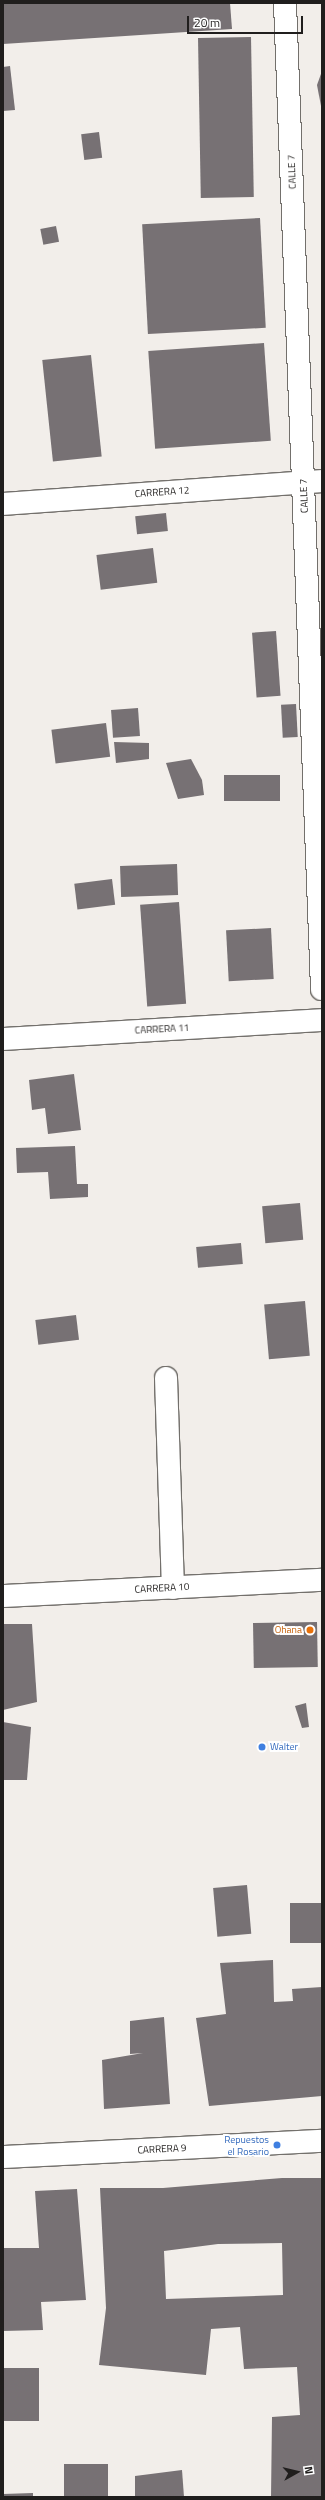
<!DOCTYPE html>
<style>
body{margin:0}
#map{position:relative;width:325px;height:2500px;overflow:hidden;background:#f2eeea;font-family:"Titillium Web",sans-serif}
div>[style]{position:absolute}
.building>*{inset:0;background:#777174;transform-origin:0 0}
.roads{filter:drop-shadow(1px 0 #73706c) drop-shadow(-1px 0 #73706c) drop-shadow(0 1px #73706c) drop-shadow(0 -1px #73706c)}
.minor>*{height:22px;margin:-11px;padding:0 11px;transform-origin:11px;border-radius:11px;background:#fff}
.dots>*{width:11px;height:11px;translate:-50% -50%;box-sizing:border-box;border:2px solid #fff;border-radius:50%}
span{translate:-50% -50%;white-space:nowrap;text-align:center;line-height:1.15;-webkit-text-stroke:4px #fff;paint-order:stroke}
.street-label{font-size:10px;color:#201e1d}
.food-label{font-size:10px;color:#c56008}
.right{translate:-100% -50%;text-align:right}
.shop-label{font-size:10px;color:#366cbe}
.left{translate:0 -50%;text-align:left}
.frame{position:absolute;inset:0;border:4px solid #201e1d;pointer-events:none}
.north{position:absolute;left:277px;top:2452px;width:40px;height:40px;-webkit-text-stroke:3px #fff;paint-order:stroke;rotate:82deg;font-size:11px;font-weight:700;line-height:16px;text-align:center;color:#201e1d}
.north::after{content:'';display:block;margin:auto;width:14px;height:18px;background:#201e1d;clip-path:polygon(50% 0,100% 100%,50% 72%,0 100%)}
.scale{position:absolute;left:187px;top:16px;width:116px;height:18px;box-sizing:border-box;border:2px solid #201e1d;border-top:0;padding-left:5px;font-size:12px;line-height:14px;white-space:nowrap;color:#201e1d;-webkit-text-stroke:3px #fff;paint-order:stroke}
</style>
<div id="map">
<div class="building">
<i style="clip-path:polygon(3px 3px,230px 3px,232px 29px,3px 44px)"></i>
<i style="left:251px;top:37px;width:160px;height:53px;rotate:89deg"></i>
<i style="clip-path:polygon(10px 66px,15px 110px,3px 111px,3px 67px)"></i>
<i style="clip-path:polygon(322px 71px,322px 106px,321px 106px,317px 85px)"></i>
<i style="left:99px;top:132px;width:26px;height:18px;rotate:83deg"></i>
<i style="left:260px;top:218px;width:110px;height:118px;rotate:87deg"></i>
<i style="left:56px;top:226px;width:16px;height:16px;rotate:79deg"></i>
<i style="left:264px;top:343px;width:98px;height:116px;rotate:86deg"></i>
<i style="left:91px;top:355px;width:102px;height:49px;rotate:84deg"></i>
<i style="left:166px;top:513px;width:18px;height:31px;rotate:84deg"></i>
<i style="left:153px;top:548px;width:35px;height:57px;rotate:83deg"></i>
<i style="left:276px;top:631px;width:65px;height:24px;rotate:86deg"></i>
<i style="left:296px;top:704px;width:33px;height:15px;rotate:87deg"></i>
<i style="left:138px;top:708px;width:28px;height:27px;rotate:86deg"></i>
<i style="left:106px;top:723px;width:34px;height:55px;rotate:83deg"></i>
<i style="clip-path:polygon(114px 742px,149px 743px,149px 759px,116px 763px)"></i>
<i style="clip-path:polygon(191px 759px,202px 780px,204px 795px,178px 799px,166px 763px)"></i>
<i style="left:224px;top:775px;width:56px;height:26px"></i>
<i style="left:177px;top:864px;width:31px;height:57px;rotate:88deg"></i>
<i style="left:112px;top:879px;width:26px;height:38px;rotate:83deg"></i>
<i style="left:179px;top:902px;width:102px;height:39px;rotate:86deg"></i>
<i style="left:271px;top:928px;width:51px;height:45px;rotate:87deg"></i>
<i style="clip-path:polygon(74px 1074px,81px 1130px,48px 1134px,45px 1108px,32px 1110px,29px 1080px)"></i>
<i style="clip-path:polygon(75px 1146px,77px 1184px,88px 1184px,88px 1197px,50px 1199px,48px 1172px,17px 1173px,16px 1148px)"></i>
<i style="left:300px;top:1203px;width:37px;height:38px;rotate:85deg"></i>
<i style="left:241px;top:1243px;width:21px;height:45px;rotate:85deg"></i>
<i style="left:305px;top:1301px;width:55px;height:41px;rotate:85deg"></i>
<i style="left:76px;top:1315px;width:25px;height:41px;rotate:83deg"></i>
<i style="left:317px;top:1622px;width:45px;height:64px;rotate:89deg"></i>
<i style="clip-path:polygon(3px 1624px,32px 1624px,37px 1702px,3px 1710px)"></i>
<i style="clip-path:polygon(306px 1703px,309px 1727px,302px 1728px,295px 1706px)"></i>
<i style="clip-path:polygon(3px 1722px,31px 1727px,27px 1780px,3px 1780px)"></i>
<i style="left:247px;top:1885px;width:49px;height:34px;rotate:85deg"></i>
<i style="left:322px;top:1903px;width:40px;height:32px;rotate:90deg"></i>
<i style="clip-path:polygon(273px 1960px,274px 2002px,293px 2001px,292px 1989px,322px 1987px,322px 2096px,209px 2106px,196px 2018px,226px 2014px,220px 1963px)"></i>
<i style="clip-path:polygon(164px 2017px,170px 2104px,104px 2109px,102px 2060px,143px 2053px,130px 2054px,130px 2021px)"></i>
<i style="clip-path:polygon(evenodd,282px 2178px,322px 2178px,322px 2497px,271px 2497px,272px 2417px,300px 2415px,297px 2367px,244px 2369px,240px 2327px,211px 2329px,206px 2375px,99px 2365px,106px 2308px,100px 2188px,163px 2188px,282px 2178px,282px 2243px,283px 2295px,166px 2299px,164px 2251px,218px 2244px,282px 2243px)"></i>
<i style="clip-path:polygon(77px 2189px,86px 2300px,41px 2302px,43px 2330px,3px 2331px,3px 2248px,39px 2248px,35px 2191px)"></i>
<i style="left:3px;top:2368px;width:36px;height:53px"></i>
<i style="left:64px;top:2464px;width:44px;height:33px"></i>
<i style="clip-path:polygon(182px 2470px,184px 2497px,135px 2497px,135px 2476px)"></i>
<i style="clip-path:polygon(33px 2493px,33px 2497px,3px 2497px,3px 2494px)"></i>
</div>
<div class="roads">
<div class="minor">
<i style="left:285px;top:3px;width:987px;rotate:87.85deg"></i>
<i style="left:3px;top:504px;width:320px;rotate:-4.1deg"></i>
<i style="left:3px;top:1039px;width:320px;rotate:-3.4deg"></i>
<i style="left:166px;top:1378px;width:210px;rotate:88.1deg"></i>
<i style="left:3px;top:1596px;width:319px;rotate:-2.9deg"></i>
<i style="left:3px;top:2157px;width:319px;rotate:-2.9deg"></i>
</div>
</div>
<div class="dots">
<i style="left:310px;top:1630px;background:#e8710a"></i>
<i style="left:262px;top:1747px;background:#3f7fe0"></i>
<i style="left:277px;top:2145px;background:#3f7fe0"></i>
</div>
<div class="street-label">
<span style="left:292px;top:172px;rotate:-92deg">CALLE 7</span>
<span style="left:162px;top:492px;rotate:-4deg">CARRERA 12</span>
<span style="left:304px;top:496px;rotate:-92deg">CALLE 7</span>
<span style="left:162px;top:1029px;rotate:-3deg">CARRERA 11</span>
<span style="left:162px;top:1588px;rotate:-3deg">CARRERA 10</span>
<span style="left:162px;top:2149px;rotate:-3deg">CARRERA 9</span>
</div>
<div class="food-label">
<span class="right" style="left:302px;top:1630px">Ohana</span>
</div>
<div class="shop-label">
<span class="left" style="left:270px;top:1747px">Walter</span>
<span class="right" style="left:269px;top:2145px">Repuestos<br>el Rosario</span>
</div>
<div class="frame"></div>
<div class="north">N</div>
<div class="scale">20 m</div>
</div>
